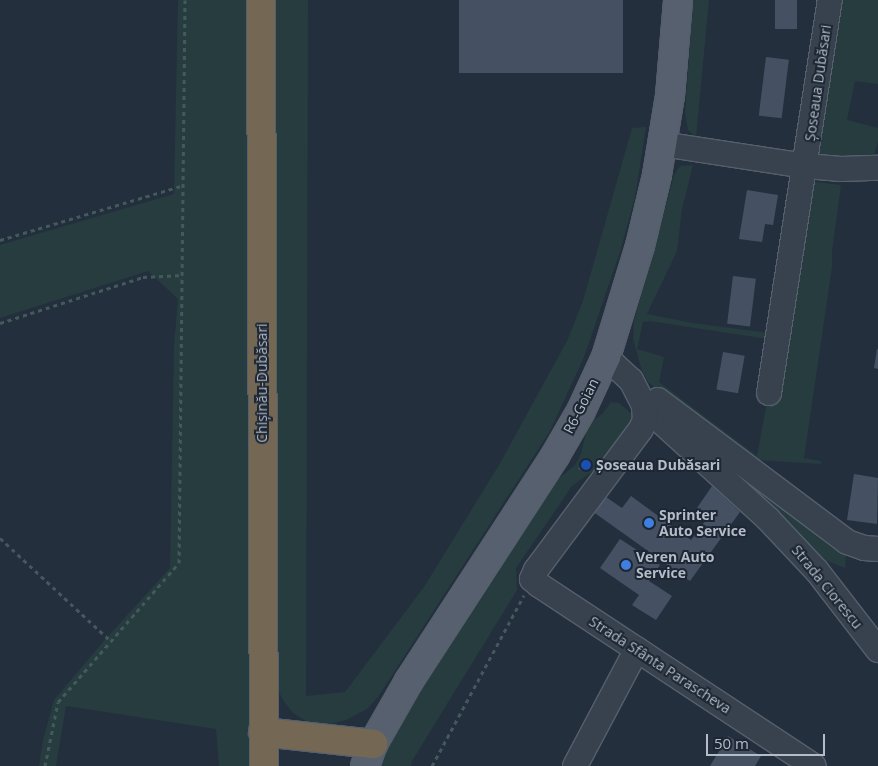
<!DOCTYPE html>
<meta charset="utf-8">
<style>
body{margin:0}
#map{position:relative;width:878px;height:766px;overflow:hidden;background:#242f3e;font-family:"Open Sans",sans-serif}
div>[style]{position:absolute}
.green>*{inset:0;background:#263c3f}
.building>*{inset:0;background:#455162;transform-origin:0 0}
.path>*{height:3px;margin-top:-1.5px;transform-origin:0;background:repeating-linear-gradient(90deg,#44595c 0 4px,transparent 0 8px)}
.roads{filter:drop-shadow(1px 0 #565f6c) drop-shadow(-1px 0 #565f6c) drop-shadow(0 1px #565f6c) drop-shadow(0 -1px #565f6c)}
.minor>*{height:24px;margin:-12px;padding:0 12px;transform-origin:12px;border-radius:12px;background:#38414e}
.major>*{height:28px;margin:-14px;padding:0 14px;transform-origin:14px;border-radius:14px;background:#56606e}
.highway>*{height:28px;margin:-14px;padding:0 14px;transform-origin:14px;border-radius:14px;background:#746855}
.dots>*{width:14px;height:14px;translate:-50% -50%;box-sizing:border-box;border:2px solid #1d2633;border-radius:50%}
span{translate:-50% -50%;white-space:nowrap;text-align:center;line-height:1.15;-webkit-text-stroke:4px #1d2633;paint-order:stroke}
.street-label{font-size:14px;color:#b4bcc9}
.poi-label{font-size:14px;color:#b4bcc9;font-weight:700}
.left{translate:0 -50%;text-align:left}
.scale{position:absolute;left:706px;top:734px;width:119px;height:22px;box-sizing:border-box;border:2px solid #b4bcc9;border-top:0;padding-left:6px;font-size:15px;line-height:18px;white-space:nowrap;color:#b4bcc9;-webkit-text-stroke:4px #1d2633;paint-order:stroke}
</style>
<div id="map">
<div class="green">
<i style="clip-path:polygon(178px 0,253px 0,255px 766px,219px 766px,216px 729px,66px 706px,56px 766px,39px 766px,43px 740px,54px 700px,102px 643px,170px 568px,174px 346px,178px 299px,148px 271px,0 318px,0 245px,174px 194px)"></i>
<i style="clip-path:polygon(268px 0,308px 0,306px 696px,345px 692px,424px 587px,499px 465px,567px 341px,583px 301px,632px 128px,646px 127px,635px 197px,620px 252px,584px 357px,550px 431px,378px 697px,367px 709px,346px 720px,326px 725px,309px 723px,293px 713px,283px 700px,271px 676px)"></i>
<i style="clip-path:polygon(693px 0,709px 0,696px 137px,688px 130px,685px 112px)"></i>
<i style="clip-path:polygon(835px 0,878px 0,878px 84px,855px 81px,847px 120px,878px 128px,878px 142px,874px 155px,869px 160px,813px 158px)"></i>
<i style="clip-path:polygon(693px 165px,682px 209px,677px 251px,647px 314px,692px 323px,769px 333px,768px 339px,650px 321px,643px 322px,637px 349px,664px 357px,659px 382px,757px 456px,808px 181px,841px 185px,832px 251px,832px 267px,804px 458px,821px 461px,821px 464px,756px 460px,737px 450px,648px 382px,642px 371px,633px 339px,634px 321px,674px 175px,680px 166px)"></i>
<i style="clip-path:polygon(611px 402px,619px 403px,634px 416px,623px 442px,607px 461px,572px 486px,516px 568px,517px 590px,412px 761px,411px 766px,379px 766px,382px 754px,394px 729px,551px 485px,575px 465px,581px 454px,588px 425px,603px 413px)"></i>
<i style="clip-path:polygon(657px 409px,831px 547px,846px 555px,845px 568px,815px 556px)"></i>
</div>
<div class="building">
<i style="left:459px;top:0;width:164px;height:73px"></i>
<i style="left:775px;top:0;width:22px;height:29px"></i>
<i style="left:766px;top:57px;width:23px;height:59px;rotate:7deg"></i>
<i style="clip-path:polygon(747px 190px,778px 195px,773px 225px,765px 224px,762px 242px,739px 239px)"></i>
<i style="left:733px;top:276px;width:23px;height:48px;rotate:7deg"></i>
<i style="clip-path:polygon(877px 349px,878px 349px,878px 369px,874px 368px)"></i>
<i style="left:723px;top:352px;width:22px;height:38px;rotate:10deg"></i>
<i style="clip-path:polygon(584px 458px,590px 461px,585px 472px,578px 469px)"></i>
<i style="clip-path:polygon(854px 474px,878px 478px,877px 524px,847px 520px)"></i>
<i style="clip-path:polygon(712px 486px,740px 512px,690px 581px,592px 511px,603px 495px,622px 508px,631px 496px,691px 540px,709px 516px,697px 508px)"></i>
<i style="clip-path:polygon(620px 539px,660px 565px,649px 581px,672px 596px,656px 620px,632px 605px,639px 595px,600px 568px)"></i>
<i style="clip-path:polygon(728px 736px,761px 756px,755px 766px,710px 766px)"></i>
</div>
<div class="path">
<i style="left:0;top:240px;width:192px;rotate:-16.6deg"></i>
<i style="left:0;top:323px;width:150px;rotate:-17.8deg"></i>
<i style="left:143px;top:277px;width:40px;rotate:-2.9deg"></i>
<i style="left:0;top:538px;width:151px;rotate:42.9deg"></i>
<i style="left:45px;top:766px;width:65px;rotate:-78.5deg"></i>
<i style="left:58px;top:702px;width:184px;rotate:-49deg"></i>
<i style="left:179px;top:563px;width:563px;rotate:-89.39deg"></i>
<i style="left:432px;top:766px;width:194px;rotate:-61.7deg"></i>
</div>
<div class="roads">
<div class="minor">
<i style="left:662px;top:144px;width:146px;rotate:8.7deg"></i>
<i style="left:806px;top:166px;width:35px;rotate:5deg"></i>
<i style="left:841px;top:169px;width:37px;rotate:-2deg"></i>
<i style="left:606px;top:357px;width:34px;rotate:43deg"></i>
<i style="left:631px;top:380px;width:29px;rotate:63deg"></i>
<i style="left:644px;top:406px;width:168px;rotate:42.3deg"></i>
<i style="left:768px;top:519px;width:71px;rotate:46.7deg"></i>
<i style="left:817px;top:571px;width:100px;rotate:52.3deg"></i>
<i style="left:769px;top:393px;width:398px;rotate:-81.2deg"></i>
<i style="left:658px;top:400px;width:236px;rotate:36.9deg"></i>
<i style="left:847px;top:542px;width:18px;rotate:19deg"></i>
<i style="left:864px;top:548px;width:14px;rotate:4deg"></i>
<i style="left:644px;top:406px;width:14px;rotate:86deg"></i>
<i style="left:645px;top:420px;width:10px;rotate:114deg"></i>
<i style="left:641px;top:429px;width:176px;rotate:126.7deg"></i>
<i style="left:536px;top:570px;width:10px;rotate:114deg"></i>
<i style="left:532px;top:579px;width:9px;rotate:41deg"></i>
<i style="left:539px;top:585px;width:329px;rotate:33.4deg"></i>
<i style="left:575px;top:766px;width:132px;rotate:-62.1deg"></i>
</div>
<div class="major">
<i style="left:365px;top:766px;width:23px;rotate:-70deg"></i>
<i style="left:373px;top:744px;width:73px;rotate:-60.3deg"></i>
<i style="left:409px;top:681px;width:268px;rotate:-57deg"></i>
<i style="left:555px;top:456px;width:52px;rotate:-60deg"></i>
<i style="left:581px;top:411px;width:60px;rotate:-65.2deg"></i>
<i style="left:606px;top:357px;width:116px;rotate:-73deg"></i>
<i style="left:640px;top:246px;width:73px;rotate:-76.5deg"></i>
<i style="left:657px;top:175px;width:80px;rotate:-80.7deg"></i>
<i style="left:670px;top:96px;width:96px;rotate:-85.2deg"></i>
</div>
<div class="highway">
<i style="left:261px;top:0;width:766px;rotate:89.78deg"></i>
<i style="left:263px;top:732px;width:111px;rotate:6.2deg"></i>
</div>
</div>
<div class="dots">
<i style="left:586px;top:465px;background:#1a4fb4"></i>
<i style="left:649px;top:523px;background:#3f7fe0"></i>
<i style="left:626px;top:565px;background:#3f7fe0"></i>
</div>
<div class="street-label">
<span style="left:818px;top:83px;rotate:-82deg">Șoseaua Dubăsari</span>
<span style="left:262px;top:383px;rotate:-90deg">Chișinău-Dubăsari</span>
<span style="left:581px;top:406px;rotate:-63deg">R6-Goian</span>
<span style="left:827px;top:587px;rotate:51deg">Strada Ciorescu</span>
<span style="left:660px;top:665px;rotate:33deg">Strada Sfânta Parascheva</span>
</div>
<div class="poi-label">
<span class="left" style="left:596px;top:465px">Șoseaua Dubăsari</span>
<span class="left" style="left:659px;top:523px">Sprinter<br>Auto Service</span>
<span class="left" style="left:636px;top:565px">Veren Auto<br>Service</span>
</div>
<div class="scale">50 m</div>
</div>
